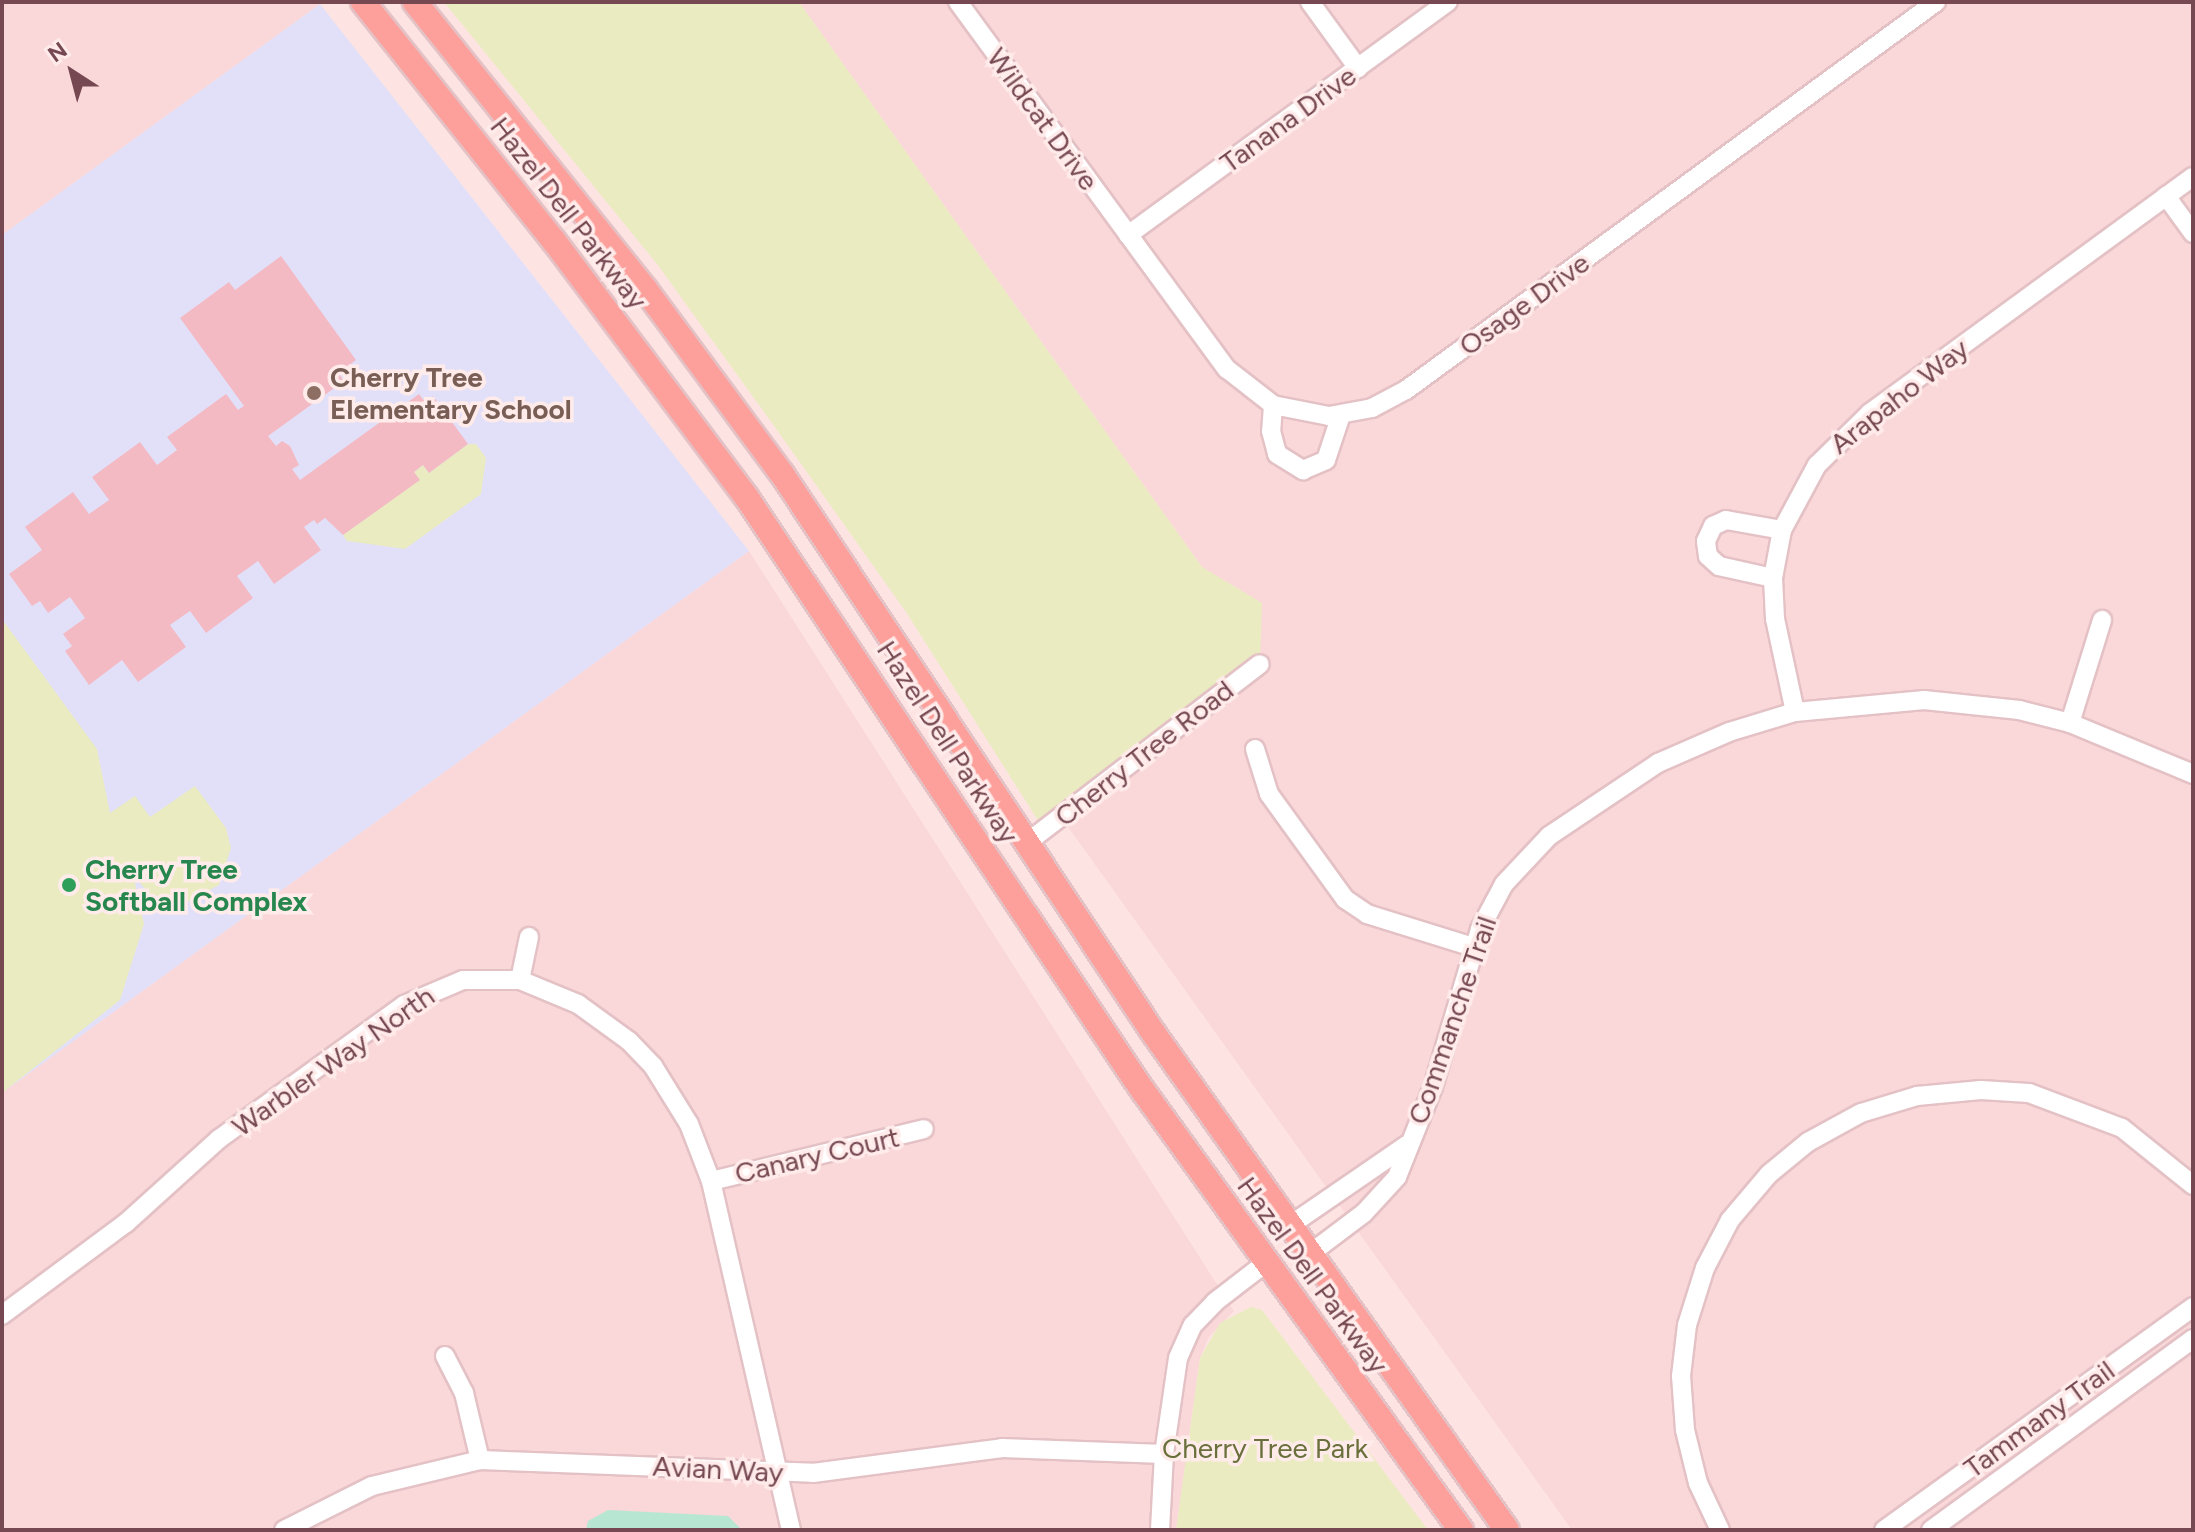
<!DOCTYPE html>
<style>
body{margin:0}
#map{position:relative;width:2195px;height:1532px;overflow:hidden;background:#fde4e3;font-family:Figtree,sans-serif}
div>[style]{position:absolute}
.residential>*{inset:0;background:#fad7d8}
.education>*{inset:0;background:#e2e0f9}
.green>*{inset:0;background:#eaebc1}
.water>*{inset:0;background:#b7e7d2}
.building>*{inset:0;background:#f3bac4}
.roads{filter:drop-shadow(2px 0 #e3c1c5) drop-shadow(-2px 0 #e3c1c5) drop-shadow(0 2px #e3c1c5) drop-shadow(0 -2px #e3c1c5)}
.minor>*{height:18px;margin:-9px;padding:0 9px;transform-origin:9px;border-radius:9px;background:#fff}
.major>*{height:24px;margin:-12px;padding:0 12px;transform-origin:12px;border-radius:12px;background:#fd9f9a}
.dots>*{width:22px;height:22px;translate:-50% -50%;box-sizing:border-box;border:4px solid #ffebea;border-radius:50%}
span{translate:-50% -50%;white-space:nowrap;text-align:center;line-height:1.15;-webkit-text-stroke:7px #ffebea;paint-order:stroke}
.street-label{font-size:28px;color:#764852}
.education-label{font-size:28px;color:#785e54;font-weight:700}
.left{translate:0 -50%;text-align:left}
.leisure-label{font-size:28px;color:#27864d;font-weight:700}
.park-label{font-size:28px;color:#69703b}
.frame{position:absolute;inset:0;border:4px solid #764852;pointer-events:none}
.north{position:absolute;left:32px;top:32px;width:80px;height:80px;-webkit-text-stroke:6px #ffebea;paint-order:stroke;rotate:324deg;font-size:22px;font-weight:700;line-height:32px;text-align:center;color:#764852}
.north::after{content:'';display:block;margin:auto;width:28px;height:36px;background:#764852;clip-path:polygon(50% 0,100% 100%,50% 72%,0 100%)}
</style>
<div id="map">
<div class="residential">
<i style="clip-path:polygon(2px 2px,319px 2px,320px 4px,2px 235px)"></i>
<i style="clip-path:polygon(799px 2px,2193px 2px,2193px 1530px,1572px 1530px,1061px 817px,1262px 603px,1202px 567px)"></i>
<i style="clip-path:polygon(749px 551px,1234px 1311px,1209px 1337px,1200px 1358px,1176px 1530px,2px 1530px,2px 1093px)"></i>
</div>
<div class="education">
<i style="clip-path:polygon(320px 4px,749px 551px,2px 1093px,2px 235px)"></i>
</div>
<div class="green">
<i style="clip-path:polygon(444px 2px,799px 2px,1202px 567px,1262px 603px,1260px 664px,1044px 830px,906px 612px,772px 423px,657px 264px)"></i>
<i style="clip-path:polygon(468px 444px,476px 444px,486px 458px,481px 494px,405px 549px,347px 541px,343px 535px,419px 480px,414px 472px,423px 465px,429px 473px)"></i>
<i style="clip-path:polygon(2px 619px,97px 749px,110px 813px,135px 796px,150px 817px,195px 786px,226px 828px,231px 848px,219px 885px,185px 903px,149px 894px,133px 874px,144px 924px,120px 1000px,2px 1093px)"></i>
<i style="clip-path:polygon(1251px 1307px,1262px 1310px,1428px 1530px,1176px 1530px,1200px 1358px,1220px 1323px)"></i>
</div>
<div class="water">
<i style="clip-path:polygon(608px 1510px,728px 1516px,742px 1530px,586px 1530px,588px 1521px)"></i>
</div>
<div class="building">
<i style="clip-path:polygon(281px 256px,356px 360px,338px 373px,344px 381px,268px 436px,276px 446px,282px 441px,290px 446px,299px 465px,292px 469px,300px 480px,419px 394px,425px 402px,433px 396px,468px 444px,429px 473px,423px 465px,414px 472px,420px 480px,343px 535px,325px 518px,317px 524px,314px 520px,304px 527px,321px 550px,274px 584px,258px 561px,237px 576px,253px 598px,206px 633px,190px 611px,170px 625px,186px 647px,138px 682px,122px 660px,89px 685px,65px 651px,72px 646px,63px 634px,85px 618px,70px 597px,48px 613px,40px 601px,32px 606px,9px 574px,42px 550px,25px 527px,73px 492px,89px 514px,109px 500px,92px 477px,140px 442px,157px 465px,177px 450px,167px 437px,226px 394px,238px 410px,244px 406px,180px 318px,229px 282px,235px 290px)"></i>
</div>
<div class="roads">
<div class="minor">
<i style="left:958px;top:2px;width:455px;rotate:53.8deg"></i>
<i style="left:1227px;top:369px;width:58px;rotate:38deg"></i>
<i style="left:1273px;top:405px;width:57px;rotate:11.1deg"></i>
<i style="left:1329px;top:416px;width:44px;rotate:-10.5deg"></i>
<i style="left:1372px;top:408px;width:38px;rotate:-28deg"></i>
<i style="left:1406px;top:390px;width:657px;rotate:-36.21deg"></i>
<i style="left:1310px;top:2px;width:82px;rotate:54deg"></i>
<i style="left:2166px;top:196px;width:46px;rotate:53.9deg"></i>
<i style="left:1128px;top:235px;width:396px;rotate:-36.1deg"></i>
<i style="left:1273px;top:405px;width:26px;rotate:94deg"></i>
<i style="left:1271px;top:431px;width:24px;rotate:75deg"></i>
<i style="left:1277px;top:454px;width:31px;rotate:32deg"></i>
<i style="left:1303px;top:470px;width:25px;rotate:-23deg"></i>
<i style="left:1326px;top:460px;width:47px;rotate:-71.6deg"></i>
<i style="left:1773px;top:578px;width:55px;rotate:-167.5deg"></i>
<i style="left:1719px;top:566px;width:15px;rotate:-138deg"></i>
<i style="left:1708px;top:556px;width:15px;rotate:-98deg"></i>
<i style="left:1706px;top:541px;width:17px;rotate:-65deg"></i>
<i style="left:1713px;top:526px;width:14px;rotate:-25deg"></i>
<i style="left:1726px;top:520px;width:57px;rotate:10.1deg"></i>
<i style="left:1795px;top:712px;width:95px;rotate:-102.1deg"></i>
<i style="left:1775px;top:619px;width:41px;rotate:-92.8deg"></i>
<i style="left:1773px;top:578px;width:49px;rotate:-79.4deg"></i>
<i style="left:1782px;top:530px;width:74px;rotate:-61.7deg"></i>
<i style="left:1817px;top:465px;width:74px;rotate:-44.5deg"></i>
<i style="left:1870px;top:413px;width:400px;rotate:-36.2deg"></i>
<i style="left:2070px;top:723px;width:108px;rotate:-72.7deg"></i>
<i style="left:1255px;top:749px;width:47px;rotate:72.7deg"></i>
<i style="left:1269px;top:794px;width:130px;rotate:54.1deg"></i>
<i style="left:1345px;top:899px;width:27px;rotate:34deg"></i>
<i style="left:1367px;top:914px;width:111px;rotate:17.3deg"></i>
<i style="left:1028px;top:842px;width:292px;rotate:-37.5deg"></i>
<i style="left:520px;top:980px;width:44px;rotate:-78.2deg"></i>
<i style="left:711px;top:1181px;width:219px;rotate:-13.7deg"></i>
<i style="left:1289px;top:1226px;width:143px;rotate:-34.5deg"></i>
<i style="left:1307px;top:1256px;width:71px;rotate:-37deg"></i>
<i style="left:1364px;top:1213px;width:49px;rotate:-47.5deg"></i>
<i style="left:1397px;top:1177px;width:97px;rotate:-68.2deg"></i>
<i style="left:1433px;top:1087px;width:165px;rotate:-73.4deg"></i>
<i style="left:1480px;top:929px;width:51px;rotate:-61.9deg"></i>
<i style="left:1504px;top:884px;width:66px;rotate:-46.8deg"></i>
<i style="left:1549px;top:836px;width:131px;rotate:-33.8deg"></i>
<i style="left:1658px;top:763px;width:77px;rotate:-23.6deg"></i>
<i style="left:1729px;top:732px;width:69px;rotate:-16.9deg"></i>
<i style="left:1795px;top:712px;width:130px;rotate:-5.3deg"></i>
<i style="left:1924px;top:700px;width:96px;rotate:6deg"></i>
<i style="left:2019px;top:710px;width:53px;rotate:14.3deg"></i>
<i style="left:2070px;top:723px;width:133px;rotate:22.5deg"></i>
<i style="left:2px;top:1315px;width:154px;rotate:-36.6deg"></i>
<i style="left:126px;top:1223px;width:125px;rotate:-42.1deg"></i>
<i style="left:219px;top:1139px;width:228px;rotate:-35.9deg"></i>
<i style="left:404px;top:1005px;width:64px;rotate:-23deg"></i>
<i style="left:463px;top:980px;width:57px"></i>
<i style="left:520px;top:980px;width:63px;rotate:22.5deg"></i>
<i style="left:578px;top:1004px;width:63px;rotate:36deg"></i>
<i style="left:629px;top:1041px;width:35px;rotate:46deg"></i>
<i style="left:653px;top:1066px;width:68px;rotate:58.2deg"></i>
<i style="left:689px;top:1124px;width:61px;rotate:68.9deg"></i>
<i style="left:711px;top:1181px;width:358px;rotate:77.1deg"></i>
<i style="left:445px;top:1356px;width:42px;rotate:62.8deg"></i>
<i style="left:464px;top:1393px;width:69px;rotate:76.6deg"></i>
<i style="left:284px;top:1530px;width:98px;rotate:-26.6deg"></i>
<i style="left:372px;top:1486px;width:111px;rotate:-13.5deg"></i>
<i style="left:480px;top:1460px;width:333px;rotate:2.2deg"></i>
<i style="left:813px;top:1473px;width:191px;rotate:-7.5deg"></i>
<i style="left:1002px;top:1448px;width:162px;rotate:2.1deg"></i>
<i style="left:1160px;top:1530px;width:76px;rotate:-87deg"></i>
<i style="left:1164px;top:1454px;width:97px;rotate:-81.7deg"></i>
<i style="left:1178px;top:1358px;width:36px;rotate:-66deg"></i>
<i style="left:1193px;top:1325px;width:32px;rotate:-46deg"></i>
<i style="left:1215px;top:1302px;width:66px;rotate:-37.6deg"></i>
<i style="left:1720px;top:1530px;width:52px;rotate:-115.1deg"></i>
<i style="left:1698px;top:1483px;width:55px;rotate:-103.8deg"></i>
<i style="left:1685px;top:1430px;width:54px;rotate:-94.2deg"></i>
<i style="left:1681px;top:1376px;width:51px;rotate:-83.3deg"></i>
<i style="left:1687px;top:1325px;width:60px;rotate:-72.5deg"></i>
<i style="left:1705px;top:1268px;width:54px;rotate:-62.5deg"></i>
<i style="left:1730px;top:1220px;width:60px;rotate:-49.7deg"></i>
<i style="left:1769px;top:1174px;width:50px;rotate:-39.4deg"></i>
<i style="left:1808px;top:1142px;width:60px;rotate:-28.7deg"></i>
<i style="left:1861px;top:1113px;width:59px;rotate:-16.9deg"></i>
<i style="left:1917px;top:1096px;width:64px;rotate:-5.4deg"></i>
<i style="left:1981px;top:1090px;width:48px;rotate:3.6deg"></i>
<i style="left:2029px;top:1093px;width:99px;rotate:20.6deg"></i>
<i style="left:2122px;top:1128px;width:91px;rotate:38.8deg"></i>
<i style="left:1884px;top:1530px;width:381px;rotate:-35.8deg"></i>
<i style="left:1931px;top:1530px;width:324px;rotate:-36.1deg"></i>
</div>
<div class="major">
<i style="left:363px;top:2px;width:306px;rotate:51.4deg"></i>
<i style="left:554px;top:241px;width:321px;rotate:53.1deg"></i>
<i style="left:747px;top:498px;width:709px;rotate:56.27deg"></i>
<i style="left:1141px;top:1088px;width:546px;rotate:54.1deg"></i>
<i style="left:415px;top:2px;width:368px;rotate:51.3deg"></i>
<i style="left:645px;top:289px;width:230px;rotate:53.5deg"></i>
<i style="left:782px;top:474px;width:669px;rotate:56.4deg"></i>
<i style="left:1152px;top:1031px;width:612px;rotate:54.57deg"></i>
</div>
</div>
<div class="dots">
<i style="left:314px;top:393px;background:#8d6e63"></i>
<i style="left:69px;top:885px;background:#2e9e5b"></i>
</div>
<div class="street-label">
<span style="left:1043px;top:119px;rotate:54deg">Wildcat Drive</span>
<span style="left:1288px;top:119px;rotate:-36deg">Tanana Drive</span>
<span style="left:569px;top:213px;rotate:52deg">Hazel Dell Parkway</span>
<span style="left:1524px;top:304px;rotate:-36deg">Osage Drive</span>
<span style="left:1899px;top:396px;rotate:-38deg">Arapaho Way</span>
<span style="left:948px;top:742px;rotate:57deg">Hazel Dell Parkway</span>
<span style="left:1144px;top:753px;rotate:-38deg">Cherry Tree Road</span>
<span style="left:1452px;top:1020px;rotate:-71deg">Commanche Trail</span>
<span style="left:333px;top:1061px;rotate:-35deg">Warbler Way North</span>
<span style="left:817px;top:1155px;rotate:-13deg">Canary Court</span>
<span style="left:1313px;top:1275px;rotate:54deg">Hazel Dell Parkway</span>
<span style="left:2039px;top:1419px;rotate:-36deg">Tammany Trail</span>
<span style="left:718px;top:1469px;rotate:3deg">Avian Way</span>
</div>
<div class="education-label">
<span class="left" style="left:330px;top:393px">Cherry Tree<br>Elementary School</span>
</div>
<div class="leisure-label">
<span class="left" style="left:85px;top:885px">Cherry Tree<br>Softball Complex</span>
</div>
<div class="park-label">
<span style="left:1265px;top:1448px">Cherry Tree Park</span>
</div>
<div class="frame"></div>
<div class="north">N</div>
</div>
